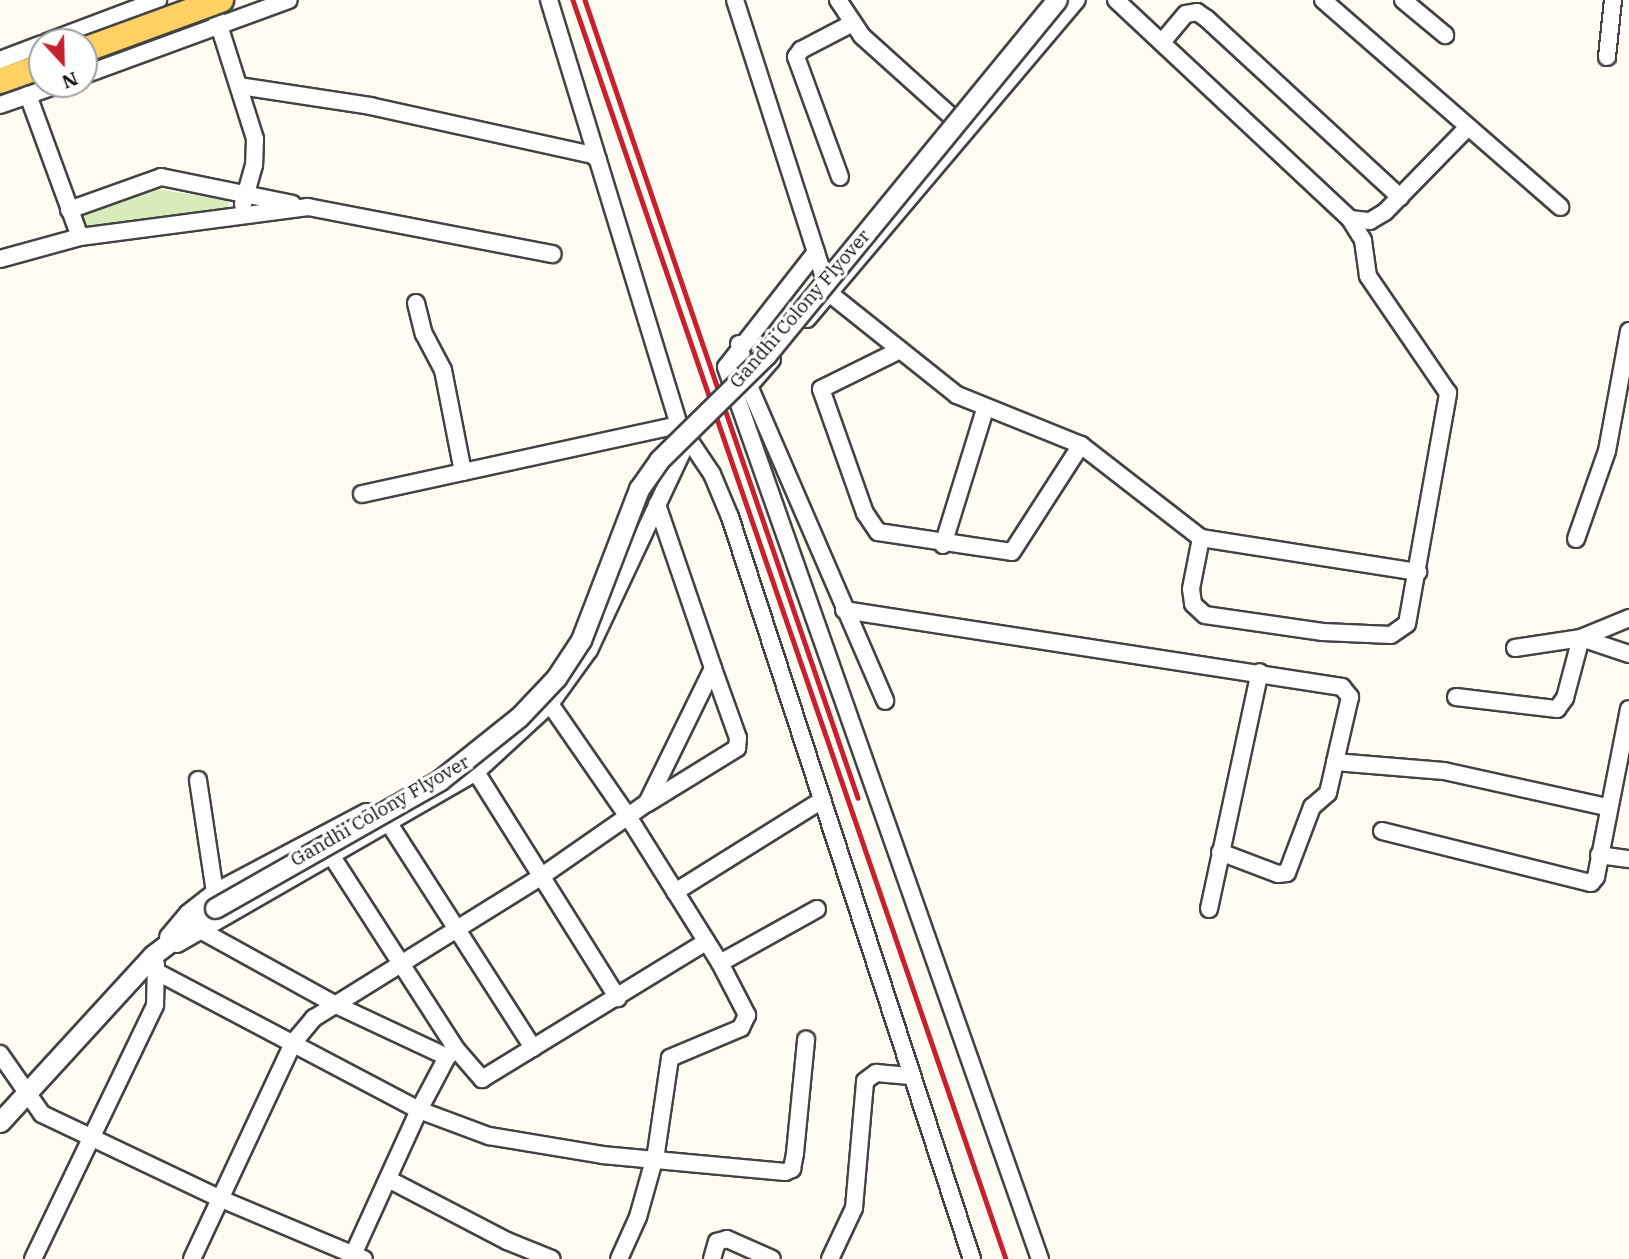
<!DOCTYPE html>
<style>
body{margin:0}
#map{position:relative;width:1629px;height:1259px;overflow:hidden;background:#fffcf4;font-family:"IBM Plex Serif",serif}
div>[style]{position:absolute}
.green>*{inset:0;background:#d7ecba}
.roads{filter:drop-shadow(2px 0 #434343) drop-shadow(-2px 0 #434343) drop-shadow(0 2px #434343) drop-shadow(0 -2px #434343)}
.minor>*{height:16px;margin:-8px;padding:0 8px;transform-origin:8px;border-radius:8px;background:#fff}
.tertiary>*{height:19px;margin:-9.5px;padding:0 9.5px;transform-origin:9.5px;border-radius:9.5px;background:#fff}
.primary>*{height:24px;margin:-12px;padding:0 12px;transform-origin:12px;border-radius:12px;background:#fed164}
.rail>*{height:4.5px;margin:-2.25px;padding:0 2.25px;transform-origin:2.25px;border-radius:2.25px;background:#c92030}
.bridges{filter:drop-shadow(2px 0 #434343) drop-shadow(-2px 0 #434343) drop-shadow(0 2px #434343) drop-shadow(0 -2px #434343)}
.tertiary-bridge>*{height:19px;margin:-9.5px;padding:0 9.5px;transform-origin:9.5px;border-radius:9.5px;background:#fff}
.primary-bridge>*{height:24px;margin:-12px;padding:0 12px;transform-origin:12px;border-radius:12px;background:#fed164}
span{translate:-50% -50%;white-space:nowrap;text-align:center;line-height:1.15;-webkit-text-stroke:7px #fff;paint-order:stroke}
.street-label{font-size:19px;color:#101010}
.north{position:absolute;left:28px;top:28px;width:70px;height:70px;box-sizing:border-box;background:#fff;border:2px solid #9f9f9f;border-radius:50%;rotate:158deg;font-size:19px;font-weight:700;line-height:28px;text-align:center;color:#101010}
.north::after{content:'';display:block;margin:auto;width:24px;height:32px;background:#c92030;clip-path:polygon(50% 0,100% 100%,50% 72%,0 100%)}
</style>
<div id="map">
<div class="green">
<i style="clip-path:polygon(149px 188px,228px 200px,229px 212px,88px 233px,82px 213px)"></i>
</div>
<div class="roads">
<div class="minor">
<i style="left:211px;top:0;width:146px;rotate:72.4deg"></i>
<i style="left:255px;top:139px;width:26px;rotate:92deg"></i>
<i style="left:254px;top:165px;width:41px;rotate:105.8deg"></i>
<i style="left:549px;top:0;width:444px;rotate:73deg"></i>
<i style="left:679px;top:425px;width:59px;rotate:56deg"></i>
<i style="left:712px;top:474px;width:47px;rotate:67.3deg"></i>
<i style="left:730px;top:517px;width:780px;rotate:71.94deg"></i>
<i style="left:735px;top:0;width:308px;rotate:72.2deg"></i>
<i style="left:829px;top:293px;width:164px;rotate:38.6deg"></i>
<i style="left:957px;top:395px;width:134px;rotate:22deg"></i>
<i style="left:1081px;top:445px;width:152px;rotate:37.8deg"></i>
<i style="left:1201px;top:538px;width:220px;rotate:8.9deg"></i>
<i style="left:838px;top:0;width:43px;rotate:56.3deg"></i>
<i style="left:862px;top:36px;width:137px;rotate:42deg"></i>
<i style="left:1116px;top:0;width:320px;rotate:43.1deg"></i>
<i style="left:1350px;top:219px;width:20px;rotate:6deg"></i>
<i style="left:1370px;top:221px;width:17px;rotate:-31deg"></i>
<i style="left:1385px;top:212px;width:119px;rotate:-45.7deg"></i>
<i style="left:1323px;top:0;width:315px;rotate:41.1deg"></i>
<i style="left:1403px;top:0;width:55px;rotate:39.8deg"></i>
<i style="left:1163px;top:41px;width:35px;rotate:-50deg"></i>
<i style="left:1186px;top:14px;width:11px;rotate:-10deg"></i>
<i style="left:1197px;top:12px;width:12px;rotate:35deg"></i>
<i style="left:1207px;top:19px;width:263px;rotate:42.7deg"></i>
<i style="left:47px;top:42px;width:119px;rotate:-20.7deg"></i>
<i style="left:1607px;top:57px;width:57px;rotate:-84deg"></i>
<i style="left:0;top:60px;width:45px;rotate:-20.9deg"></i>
<i style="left:84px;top:75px;width:218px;rotate:-20.1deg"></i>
<i style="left:240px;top:86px;width:132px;rotate:8.7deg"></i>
<i style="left:370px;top:106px;width:228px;rotate:12.4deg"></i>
<i style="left:593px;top:155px;width:7px;rotate:45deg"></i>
<i style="left:28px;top:95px;width:151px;rotate:69.9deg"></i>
<i style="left:0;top:105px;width:64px;rotate:-19.3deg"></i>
<i style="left:840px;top:177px;width:128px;rotate:-110.1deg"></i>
<i style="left:796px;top:57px;width:9px;rotate:-54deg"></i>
<i style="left:801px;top:50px;width:56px;rotate:-27.5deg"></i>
<i style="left:69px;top:210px;width:98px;rotate:-19.7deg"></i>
<i style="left:161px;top:177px;width:134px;rotate:11.6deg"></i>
<i style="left:816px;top:252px;width:146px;rotate:128deg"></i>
<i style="left:726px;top:367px;width:946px;rotate:70.61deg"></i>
<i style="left:0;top:259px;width:83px;rotate:-15.4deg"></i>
<i style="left:80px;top:237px;width:230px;rotate:-7.5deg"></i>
<i style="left:308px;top:207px;width:249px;rotate:10.9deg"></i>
<i style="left:416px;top:303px;width:32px;rotate:76deg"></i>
<i style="left:424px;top:334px;width:41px;rotate:62.2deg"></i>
<i style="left:443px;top:370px;width:104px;rotate:78.9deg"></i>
<i style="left:807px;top:319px;width:418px;rotate:-49.8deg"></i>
<i style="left:739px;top:344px;width:43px;rotate:76.6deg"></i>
<i style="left:749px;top:386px;width:343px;rotate:66.6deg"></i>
<i style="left:900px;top:350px;width:88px;rotate:153.7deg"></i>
<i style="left:821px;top:389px;width:132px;rotate:70.5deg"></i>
<i style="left:865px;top:513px;width:23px;rotate:56deg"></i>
<i style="left:878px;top:532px;width:135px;rotate:8.5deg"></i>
<i style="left:1012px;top:552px;width:127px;rotate:-57.2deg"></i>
<i style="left:749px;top:386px;width:35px;rotate:-49deg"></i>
<i style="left:362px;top:494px;width:324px;rotate:-12.3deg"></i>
<i style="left:1201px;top:538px;width:52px;rotate:101.1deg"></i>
<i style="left:1191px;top:589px;width:15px;rotate:82deg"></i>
<i style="left:1193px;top:604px;width:16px;rotate:43deg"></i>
<i style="left:1205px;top:615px;width:119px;rotate:8.2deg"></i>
<i style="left:1323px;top:632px;width:68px;rotate:2.5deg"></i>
<i style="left:1391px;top:635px;width:19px;rotate:-35deg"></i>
<i style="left:1407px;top:624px;width:235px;rotate:-79.9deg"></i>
<i style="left:1448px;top:393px;width:142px;rotate:-124.4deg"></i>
<i style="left:1368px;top:276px;width:36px;rotate:-98deg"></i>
<i style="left:1363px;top:240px;width:25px;rotate:-122deg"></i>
<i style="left:1576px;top:539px;width:93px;rotate:-70.6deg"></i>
<i style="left:1607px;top:451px;width:122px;rotate:-79.6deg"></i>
<i style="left:943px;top:545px;width:142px;rotate:-72.8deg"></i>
<i style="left:844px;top:610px;width:504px;rotate:8.79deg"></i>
<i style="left:1342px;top:687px;width:13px;rotate:51deg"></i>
<i style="left:1350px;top:697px;width:67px;rotate:103deg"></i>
<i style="left:1335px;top:762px;width:109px;rotate:4.7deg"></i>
<i style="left:1444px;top:771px;width:167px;rotate:12.5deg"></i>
<i style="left:1515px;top:648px;width:67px;rotate:-8.6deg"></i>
<i style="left:1581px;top:638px;width:51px;rotate:18.4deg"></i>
<i style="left:1456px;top:697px;width:102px;rotate:6.8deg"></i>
<i style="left:1557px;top:709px;width:14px;rotate:-54deg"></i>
<i style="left:1565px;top:698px;width:62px;rotate:-75.1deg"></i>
<i style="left:1581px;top:638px;width:52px;rotate:-22.6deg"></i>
<i style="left:550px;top:704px;width:139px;rotate:55.3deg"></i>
<i style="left:629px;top:818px;width:171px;rotate:57.9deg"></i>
<i style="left:720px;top:963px;width:59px;rotate:62.6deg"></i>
<i style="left:747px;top:1015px;width:14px;rotate:115deg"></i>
<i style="left:741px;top:1028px;width:77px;rotate:157.1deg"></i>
<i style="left:670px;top:1058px;width:96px;rotate:98.4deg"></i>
<i style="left:656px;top:1153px;width:66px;rotate:105.7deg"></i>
<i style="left:638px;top:1217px;width:46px;rotate:114.3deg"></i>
<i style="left:476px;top:772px;width:267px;rotate:57.9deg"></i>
<i style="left:198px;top:780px;width:113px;rotate:81.4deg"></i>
<i style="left:648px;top:803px;width:105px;rotate:-31.7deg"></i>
<i style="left:737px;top:748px;width:10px;rotate:-84deg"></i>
<i style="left:738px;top:738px;width:74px;rotate:-109.7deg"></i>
<i style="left:390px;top:825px;width:265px;rotate:57.3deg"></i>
<i style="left:1382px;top:831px;width:215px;rotate:14deg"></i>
<i style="left:1591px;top:883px;width:8px;rotate:-50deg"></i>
<i style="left:1596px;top:877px;width:171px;rotate:-78.9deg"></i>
<i style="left:1220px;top:852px;width:62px;rotate:20.8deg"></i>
<i style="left:1278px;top:874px;width:9px;rotate:-6deg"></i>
<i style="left:1287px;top:873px;width:71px;rotate:-69.3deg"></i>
<i style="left:1312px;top:807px;width:21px;rotate:-41deg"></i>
<i style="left:1328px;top:793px;width:32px;rotate:-77deg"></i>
<i style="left:331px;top:855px;width:231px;rotate:57.2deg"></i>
<i style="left:456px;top:1049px;width:40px;rotate:49deg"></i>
<i style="left:482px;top:1079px;width:263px;rotate:-31.5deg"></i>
<i style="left:1599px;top:855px;width:30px;rotate:8deg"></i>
<i style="left:675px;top:892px;width:173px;rotate:-32deg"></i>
<i style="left:1209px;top:909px;width:242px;rotate:-77.9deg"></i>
<i style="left:202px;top:931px;width:151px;rotate:28.9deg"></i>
<i style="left:334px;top:1004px;width:125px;rotate:25.1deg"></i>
<i style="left:447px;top:1057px;width:9px;rotate:-41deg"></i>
<i style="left:168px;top:937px;width:31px;rotate:-50deg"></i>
<i style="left:188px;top:913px;width:34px;rotate:-38deg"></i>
<i style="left:215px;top:892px;width:171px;rotate:-27.9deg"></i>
<i style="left:177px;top:944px;width:345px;rotate:-29.9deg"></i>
<i style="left:476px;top:772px;width:100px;rotate:-42.6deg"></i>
<i style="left:550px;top:704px;width:67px;rotate:-54.2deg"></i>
<i style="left:589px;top:650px;width:230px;rotate:-64.8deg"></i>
<i style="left:720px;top:963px;width:111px;rotate:-29.1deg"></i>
<i style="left:159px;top:973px;width:294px;rotate:27.8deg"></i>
<i style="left:419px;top:1110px;width:164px;rotate:114.5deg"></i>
<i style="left:0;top:1054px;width:73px;rotate:55deg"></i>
<i style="left:42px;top:1114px;width:198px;rotate:25.4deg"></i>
<i style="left:221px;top:1199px;width:155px;rotate:22.8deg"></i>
<i style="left:447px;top:1057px;width:60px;rotate:117.8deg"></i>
<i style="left:419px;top:1110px;width:75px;rotate:20.4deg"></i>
<i style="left:489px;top:1136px;width:115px;rotate:9.5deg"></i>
<i style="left:602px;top:1155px;width:184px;rotate:5.3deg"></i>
<i style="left:785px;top:1172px;width:8px;rotate:-23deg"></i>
<i style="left:792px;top:1169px;width:16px;rotate:-79deg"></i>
<i style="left:795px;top:1153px;width:114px;rotate:-84.4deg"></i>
<i style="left:388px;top:1179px;width:134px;rotate:27.5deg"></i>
<i style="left:507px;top:1241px;width:48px;rotate:21.8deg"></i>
<i style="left:33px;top:1259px;width:282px;rotate:-64.3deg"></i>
<i style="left:155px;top:1005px;width:41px;rotate:-88.6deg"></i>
<i style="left:192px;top:1259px;width:238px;rotate:-64.9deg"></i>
<i style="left:293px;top:1043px;width:33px;rotate:-50deg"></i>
<i style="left:314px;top:1018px;width:265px;rotate:-31.9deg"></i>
<i style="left:539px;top:878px;width:131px;rotate:-34.8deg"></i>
<i style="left:647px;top:803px;width:150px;rotate:-63.9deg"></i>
<i style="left:713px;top:668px;width:173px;rotate:-108.9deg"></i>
<i style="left:712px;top:1259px;width:18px;rotate:-74deg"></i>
<i style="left:717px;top:1242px;width:10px;rotate:-17deg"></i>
<i style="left:727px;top:1239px;width:49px;rotate:24deg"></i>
<i style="left:830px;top:1259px;width:56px;rotate:-64.8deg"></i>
<i style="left:854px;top:1208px;width:127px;rotate:-85deg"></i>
<i style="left:865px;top:1081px;width:14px;rotate:-36deg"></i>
<i style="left:876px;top:1073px;width:34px;rotate:5deg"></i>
</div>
<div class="tertiary">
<i style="left:0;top:1122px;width:226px;rotate:-47.5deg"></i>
<i style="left:153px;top:955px;width:78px;rotate:-37.2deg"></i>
</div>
<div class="primary">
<i style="left:0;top:81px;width:45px;rotate:-19.7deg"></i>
</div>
</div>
<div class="rail">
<i style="left:573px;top:0;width:1331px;rotate:71.02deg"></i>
<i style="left:585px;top:0;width:843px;rotate:71.11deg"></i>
</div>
<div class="bridges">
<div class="tertiary-bridge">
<i style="left:215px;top:908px;width:259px;rotate:-29.6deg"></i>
<i style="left:440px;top:780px;width:101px;rotate:-38.6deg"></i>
<i style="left:519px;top:717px;width:54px;rotate:-46.5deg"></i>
<i style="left:556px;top:678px;width:45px;rotate:-56.7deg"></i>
<i style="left:581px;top:640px;width:162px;rotate:-69deg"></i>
<i style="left:639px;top:489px;width:35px;rotate:-55deg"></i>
<i style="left:659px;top:460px;width:150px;rotate:-44.5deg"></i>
<i style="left:766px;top:355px;width:459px;rotate:-50.7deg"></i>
</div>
<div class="primary-bridge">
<i style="left:84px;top:50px;width:146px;rotate:-20.1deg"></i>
</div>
</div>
<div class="street-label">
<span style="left:800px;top:309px;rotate:-49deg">Gandhi Colony Flyover</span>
<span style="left:380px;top:811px;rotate:-30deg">Gandhi Colony Flyover</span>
</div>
<div class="north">N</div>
</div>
